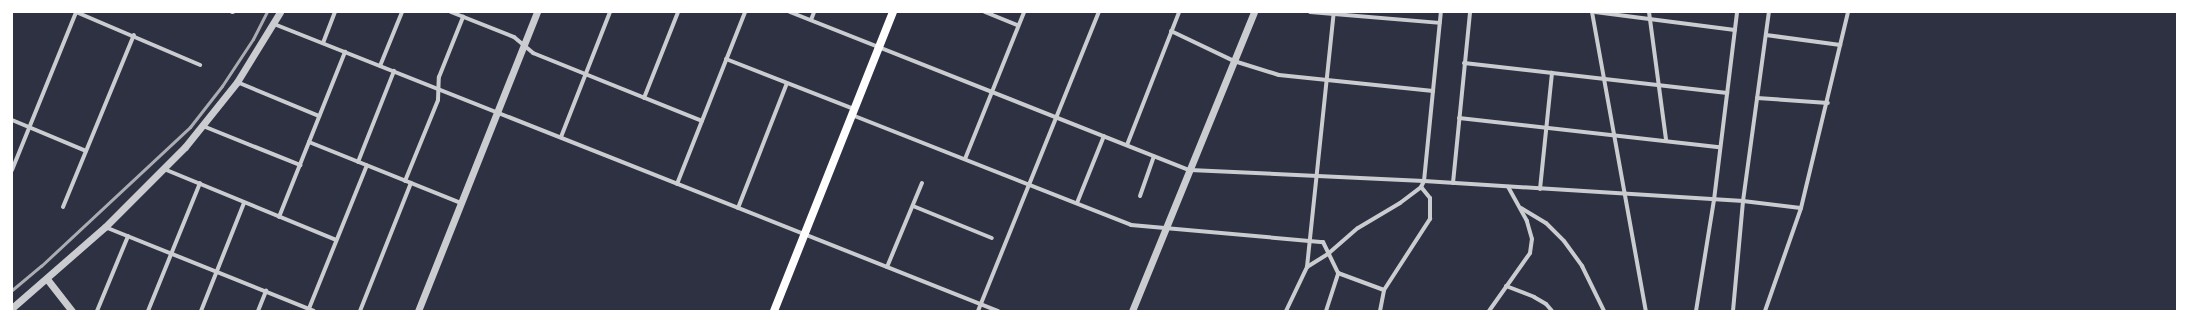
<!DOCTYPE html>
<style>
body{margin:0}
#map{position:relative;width:2189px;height:323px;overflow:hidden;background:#2d3142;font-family:Overpass,sans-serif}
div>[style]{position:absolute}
.minor>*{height:4px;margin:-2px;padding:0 2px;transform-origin:2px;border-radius:2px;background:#caccd0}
.tertiary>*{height:7px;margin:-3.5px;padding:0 3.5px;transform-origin:3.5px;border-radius:3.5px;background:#caccd0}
.secondary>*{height:8px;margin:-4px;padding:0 4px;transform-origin:4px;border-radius:4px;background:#fff}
.rail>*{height:3px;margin:-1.5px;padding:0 1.5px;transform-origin:1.5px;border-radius:1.5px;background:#abadb3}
span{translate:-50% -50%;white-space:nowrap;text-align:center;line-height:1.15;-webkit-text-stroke:3.5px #fff;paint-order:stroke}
.frame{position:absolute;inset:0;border:13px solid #fff;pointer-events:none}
</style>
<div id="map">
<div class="minor">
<i style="left:232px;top:12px;width:1px"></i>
<i style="left:451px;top:12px;width:68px;rotate:21.6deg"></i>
<i style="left:514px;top:37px;width:25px;rotate:40deg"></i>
<i style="left:533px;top:53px;width:182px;rotate:21.9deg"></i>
<i style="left:790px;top:12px;width:430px;rotate:21.6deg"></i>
<i style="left:1190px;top:170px;width:234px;rotate:2.7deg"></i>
<i style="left:1424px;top:181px;width:320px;rotate:3.6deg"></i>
<i style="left:1743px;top:201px;width:58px;rotate:6.9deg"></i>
<i style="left:985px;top:12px;width:35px;rotate:22deg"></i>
<i style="left:1310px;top:12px;width:130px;rotate:4.8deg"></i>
<i style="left:1592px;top:12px;width:304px;rotate:79.8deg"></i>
<i style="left:1595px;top:12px;width:141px;rotate:7.3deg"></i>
<i style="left:1649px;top:12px;width:129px;rotate:82.4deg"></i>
<i style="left:811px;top:20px;width:9px;rotate:-69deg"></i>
<i style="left:274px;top:24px;width:779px;rotate:21.62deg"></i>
<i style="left:1171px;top:31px;width:70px;rotate:25.5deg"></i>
<i style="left:1234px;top:61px;width:47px;rotate:17.3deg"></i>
<i style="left:1279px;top:75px;width:155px;rotate:5.9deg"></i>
<i style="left:1766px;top:35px;width:75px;rotate:7.7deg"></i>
<i style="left:323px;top:43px;width:33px;rotate:-69deg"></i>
<i style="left:726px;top:59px;width:137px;rotate:21.3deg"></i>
<i style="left:1464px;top:63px;width:265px;rotate:6.5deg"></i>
<i style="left:380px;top:66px;width:58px;rotate:-67.8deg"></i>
<i style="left:237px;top:82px;width:89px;rotate:22.5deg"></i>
<i style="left:644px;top:98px;width:92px;rotate:-68.4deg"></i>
<i style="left:1757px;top:98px;width:71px;rotate:4deg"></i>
<i style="left:852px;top:115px;width:300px;rotate:21.5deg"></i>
<i style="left:1131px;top:225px;width:193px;rotate:5.1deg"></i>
<i style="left:1323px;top:242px;width:34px;rotate:64deg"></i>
<i style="left:1338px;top:273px;width:49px;rotate:20.3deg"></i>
<i style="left:1459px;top:118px;width:262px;rotate:6.4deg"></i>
<i style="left:12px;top:120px;width:80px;rotate:22.7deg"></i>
<i style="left:203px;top:126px;width:105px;rotate:21.9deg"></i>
<i style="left:561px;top:137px;width:134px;rotate:-68.6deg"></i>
<i style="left:309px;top:142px;width:164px;rotate:21.9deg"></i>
<i style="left:1127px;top:145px;width:143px;rotate:-68.6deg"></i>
<i style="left:965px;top:159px;width:158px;rotate:-68.1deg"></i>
<i style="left:358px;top:162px;width:98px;rotate:-68.4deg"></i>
<i style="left:164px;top:169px;width:186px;rotate:22.4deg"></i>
<i style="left:12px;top:170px;width:170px;rotate:-67.9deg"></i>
<i style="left:76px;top:12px;width:135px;rotate:23.1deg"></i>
<i style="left:405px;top:181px;width:87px;rotate:-67.8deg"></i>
<i style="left:438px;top:100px;width:23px;rotate:-88deg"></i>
<i style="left:439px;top:77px;width:65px;rotate:-68.2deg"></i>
<i style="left:1453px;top:183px;width:172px;rotate:-84.3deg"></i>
<i style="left:677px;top:184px;width:185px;rotate:-68.4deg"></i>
<i style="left:1540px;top:189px;width:117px;rotate:-84.1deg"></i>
<i style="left:1140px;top:196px;width:42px;rotate:-70.7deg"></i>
<i style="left:1077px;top:203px;width:72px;rotate:-68.1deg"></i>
<i style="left:913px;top:206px;width:85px;rotate:22.1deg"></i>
<i style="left:63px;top:207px;width:186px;rotate:-67.6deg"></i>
<i style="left:738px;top:208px;width:134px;rotate:-68.6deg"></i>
<i style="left:1521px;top:208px;width:29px;rotate:31deg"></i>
<i style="left:1546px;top:223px;width:25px;rotate:45deg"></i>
<i style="left:1564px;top:241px;width:31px;rotate:54deg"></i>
<i style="left:1582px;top:266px;width:50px;rotate:63.9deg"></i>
<i style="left:279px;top:217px;width:178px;rotate:-68.2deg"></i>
<i style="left:105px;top:227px;width:225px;rotate:21.9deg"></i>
<i style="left:887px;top:267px;width:91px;rotate:-67.4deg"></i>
<i style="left:1307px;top:267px;width:26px;rotate:-32deg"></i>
<i style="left:1329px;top:253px;width:38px;rotate:-41deg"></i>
<i style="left:1358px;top:228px;width:49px;rotate:-30.8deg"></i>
<i style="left:1400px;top:203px;width:26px;rotate:-37deg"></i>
<i style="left:1421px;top:187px;width:7px;rotate:-63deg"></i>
<i style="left:1424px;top:181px;width:170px;rotate:-84.3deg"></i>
<i style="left:1506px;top:286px;width:30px;rotate:21deg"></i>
<i style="left:1534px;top:297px;width:14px;rotate:30deg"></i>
<i style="left:1546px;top:304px;width:9px;rotate:49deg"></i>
<i style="left:97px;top:311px;width:81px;rotate:-67.5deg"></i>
<i style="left:148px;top:311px;width:138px;rotate:-67.9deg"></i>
<i style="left:201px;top:311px;width:116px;rotate:-68.3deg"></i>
<i style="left:258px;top:311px;width:22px;rotate:-68deg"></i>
<i style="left:308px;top:311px;width:157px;rotate:-68deg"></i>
<i style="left:360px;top:311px;width:138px;rotate:-68.3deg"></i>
<i style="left:978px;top:311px;width:323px;rotate:-68deg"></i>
<i style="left:1286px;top:311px;width:49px;rotate:-64.5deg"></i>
<i style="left:1307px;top:267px;width:256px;rotate:-84deg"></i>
<i style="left:1326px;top:311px;width:40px;rotate:-72deg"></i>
<i style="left:1380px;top:311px;width:21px;rotate:-79deg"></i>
<i style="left:1384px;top:290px;width:85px;rotate:-57.1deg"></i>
<i style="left:1430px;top:219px;width:21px;rotate:-90deg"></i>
<i style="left:1430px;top:198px;width:14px;rotate:-129deg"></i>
<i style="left:1489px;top:311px;width:71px;rotate:-54.7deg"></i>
<i style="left:1530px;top:253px;width:14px;rotate:-82deg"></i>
<i style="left:1532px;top:239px;width:19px;rotate:-106deg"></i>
<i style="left:1527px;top:221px;width:39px;rotate:-119deg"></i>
<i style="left:1696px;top:311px;width:112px;rotate:-80.8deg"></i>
<i style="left:1714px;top:200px;width:189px;rotate:-83deg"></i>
<i style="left:1733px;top:311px;width:110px;rotate:-84.8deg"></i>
<i style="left:1743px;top:201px;width:191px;rotate:-82.2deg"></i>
<i style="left:1765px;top:311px;width:109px;rotate:-70.7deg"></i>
<i style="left:1801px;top:208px;width:202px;rotate:-76.5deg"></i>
</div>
<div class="tertiary">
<i style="left:47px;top:279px;width:41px;rotate:52deg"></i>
<i style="left:12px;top:308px;width:123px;rotate:-41.1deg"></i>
<i style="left:105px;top:227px;width:113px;rotate:-45deg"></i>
<i style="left:185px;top:147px;width:83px;rotate:-51.3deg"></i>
<i style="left:237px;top:82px;width:82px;rotate:-58.4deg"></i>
<i style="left:418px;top:311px;width:322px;rotate:-68.3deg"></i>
<i style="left:1132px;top:311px;width:323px;rotate:-67.8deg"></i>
</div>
<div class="secondary">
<i style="left:774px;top:311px;width:322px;rotate:-68.3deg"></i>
</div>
<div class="rail">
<i style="left:12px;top:290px;width:38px;rotate:-40deg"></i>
<i style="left:41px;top:266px;width:204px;rotate:-43deg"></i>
<i style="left:190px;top:127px;width:52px;rotate:-52deg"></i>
<i style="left:222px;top:86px;width:56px;rotate:-56.6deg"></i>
<i style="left:253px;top:39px;width:30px;rotate:-63deg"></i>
</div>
<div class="frame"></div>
</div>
